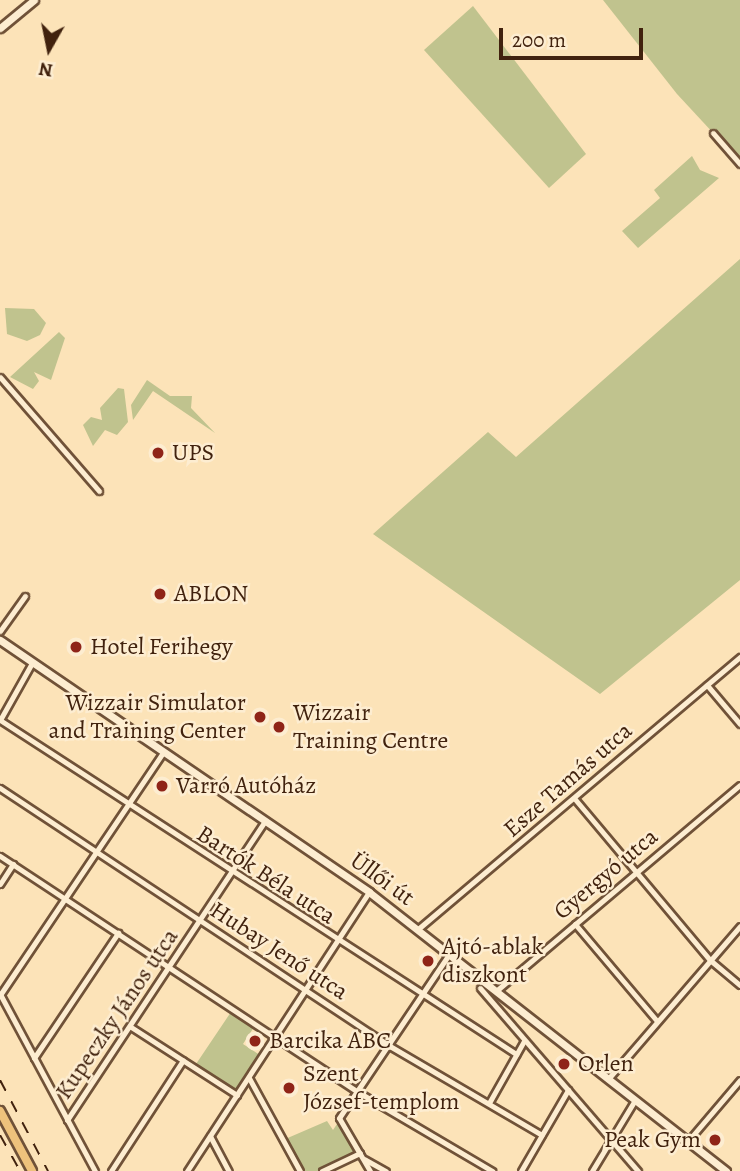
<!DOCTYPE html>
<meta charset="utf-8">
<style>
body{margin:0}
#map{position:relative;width:740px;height:1171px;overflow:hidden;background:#fce3b8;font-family:Alegreya,serif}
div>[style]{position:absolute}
.green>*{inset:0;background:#c0c38e}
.roads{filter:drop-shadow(2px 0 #705238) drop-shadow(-2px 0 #705238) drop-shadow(0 2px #705238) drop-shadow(0 -2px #705238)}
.street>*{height:5px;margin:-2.5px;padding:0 2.5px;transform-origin:2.5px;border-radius:2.5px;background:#fdedd1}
.secondary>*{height:7px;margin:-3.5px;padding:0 3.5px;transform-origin:3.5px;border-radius:3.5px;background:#fdedd1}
.primary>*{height:8px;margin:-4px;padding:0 4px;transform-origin:4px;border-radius:4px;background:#eec27c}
.rail>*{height:2px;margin-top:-1px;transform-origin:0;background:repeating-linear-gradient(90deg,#41220e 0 12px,transparent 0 24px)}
.dots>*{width:19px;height:19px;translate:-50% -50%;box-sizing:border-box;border:4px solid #fdedd1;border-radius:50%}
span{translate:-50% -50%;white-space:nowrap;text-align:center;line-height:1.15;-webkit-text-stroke:5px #fdedd1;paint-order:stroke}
.poi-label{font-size:24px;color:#41220e}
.left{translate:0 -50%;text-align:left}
.right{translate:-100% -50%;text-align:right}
.street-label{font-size:24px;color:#41220e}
.north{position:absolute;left:14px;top:14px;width:70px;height:70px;-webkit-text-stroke:5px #fdedd1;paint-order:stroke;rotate:189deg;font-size:19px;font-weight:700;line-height:28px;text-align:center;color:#41220e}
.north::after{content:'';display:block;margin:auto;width:24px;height:32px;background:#41220e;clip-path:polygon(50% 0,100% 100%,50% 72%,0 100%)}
.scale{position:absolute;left:499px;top:28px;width:144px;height:32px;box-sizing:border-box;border:4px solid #41220e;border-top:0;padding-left:9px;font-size:21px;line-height:24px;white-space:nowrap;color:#41220e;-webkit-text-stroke:5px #fdedd1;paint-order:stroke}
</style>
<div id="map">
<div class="green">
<i style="clip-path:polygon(603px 0,740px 0,740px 162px,677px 94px)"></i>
<i style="clip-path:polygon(473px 6px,586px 154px,549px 188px,424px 50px)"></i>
<i style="clip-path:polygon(692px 156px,700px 170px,719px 178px,638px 248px,622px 231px,660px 198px,654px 190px)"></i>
<i style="clip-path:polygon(740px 259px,740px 580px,600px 694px,373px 534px,488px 432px,516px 457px)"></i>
<i style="clip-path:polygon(5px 308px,34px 309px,46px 323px,40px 335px,27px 341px,7px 334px)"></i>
<i style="clip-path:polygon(59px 332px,65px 338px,51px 380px,34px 372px,39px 381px,33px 389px,10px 377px)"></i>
<i style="clip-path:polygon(147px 380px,170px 396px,192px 396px,191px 408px,215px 433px,153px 391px,133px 420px,131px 405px)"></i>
<i style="clip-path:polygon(118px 388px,124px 389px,128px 422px,117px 435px,105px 430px,93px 446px,83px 425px,91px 417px,102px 420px,100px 408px)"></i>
<i style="clip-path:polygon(233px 1009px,256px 1024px,243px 1044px,263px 1057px,238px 1095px,194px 1067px)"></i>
<i style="clip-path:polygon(327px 1121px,333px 1130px,339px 1121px,360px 1153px,322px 1171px,300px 1171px,283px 1140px)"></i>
</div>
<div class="roads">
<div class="street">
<i style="left:713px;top:133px;width:41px;rotate:48.9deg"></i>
<i style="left:0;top:377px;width:151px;rotate:49deg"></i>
<i style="left:0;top:631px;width:43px;rotate:-54.5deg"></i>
<i style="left:707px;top:685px;width:51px;rotate:49.8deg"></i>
<i style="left:0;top:720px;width:615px;rotate:32.91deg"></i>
<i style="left:0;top:720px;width:65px;rotate:-60.7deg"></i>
<i style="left:0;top:788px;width:465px;rotate:33.5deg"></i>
<i style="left:388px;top:1045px;width:178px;rotate:30.3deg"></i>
<i style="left:574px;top:798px;width:212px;rotate:50deg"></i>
<i style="left:710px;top:960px;width:39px;rotate:40deg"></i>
<i style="left:0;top:856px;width:429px;rotate:33.4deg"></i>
<i style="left:358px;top:1092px;width:156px;rotate:30.5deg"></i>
<i style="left:0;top:884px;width:24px;rotate:-57deg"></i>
<i style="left:575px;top:924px;width:127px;rotate:49.8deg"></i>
<i style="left:418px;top:929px;width:422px;rotate:-40.2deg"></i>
<i style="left:480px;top:988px;width:242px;rotate:49.2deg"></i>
<i style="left:496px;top:991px;width:319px;rotate:-40.2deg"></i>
<i style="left:0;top:994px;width:201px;rotate:61.8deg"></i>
<i style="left:0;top:995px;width:290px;rotate:-56.1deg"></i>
<i style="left:131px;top:1027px;width:126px;rotate:32.7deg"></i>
<i style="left:34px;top:1058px;width:151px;rotate:-56.1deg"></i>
<i style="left:249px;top:1078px;width:106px;rotate:61.3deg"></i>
<i style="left:608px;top:1079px;width:202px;rotate:-49.2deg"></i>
<i style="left:489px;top:1103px;width:71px;rotate:-60.6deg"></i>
<i style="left:67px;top:1120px;width:357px;rotate:-56.5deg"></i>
<i style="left:210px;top:1136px;width:40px;rotate:62deg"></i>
<i style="left:688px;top:1141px;width:80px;rotate:-49.6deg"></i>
<i style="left:364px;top:1159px;width:25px;rotate:29deg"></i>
<i style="left:111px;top:1171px;width:132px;rotate:-57deg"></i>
<i style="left:187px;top:1171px;width:333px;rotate:-56.9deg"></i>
<i style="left:322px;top:1171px;width:42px;rotate:-25.3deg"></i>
<i style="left:370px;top:1171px;width:61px;rotate:-120.3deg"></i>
<i style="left:339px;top:1118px;width:197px;rotate:-56.1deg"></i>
<i style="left:521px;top:1171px;width:94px;rotate:-59.9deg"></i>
<i style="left:592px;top:1171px;width:83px;rotate:-58.8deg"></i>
</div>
<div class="secondary">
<i style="left:0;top:28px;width:44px;rotate:-39.5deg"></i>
<i style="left:0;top:640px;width:447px;rotate:34.3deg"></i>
<i style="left:369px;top:892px;width:453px;rotate:38deg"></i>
</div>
<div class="primary">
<i style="left:0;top:1111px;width:68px;rotate:61.9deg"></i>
</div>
</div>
<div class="rail">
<i style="left:0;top:1080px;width:103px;rotate:62.2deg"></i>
<i style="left:0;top:1135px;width:41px;rotate:60.9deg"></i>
</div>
<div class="dots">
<i style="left:158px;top:453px;background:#8f2418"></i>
<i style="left:160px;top:594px;background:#8f2418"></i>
<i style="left:76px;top:647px;background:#8f2418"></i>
<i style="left:260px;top:717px;background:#8f2418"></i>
<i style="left:279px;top:727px;background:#8f2418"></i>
<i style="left:162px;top:786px;background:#8f2418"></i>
<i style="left:428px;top:961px;background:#8f2418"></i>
<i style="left:255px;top:1041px;background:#8f2418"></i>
<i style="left:564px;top:1064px;background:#8f2418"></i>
<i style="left:289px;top:1088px;background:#8f2418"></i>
<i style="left:715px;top:1140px;background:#8f2418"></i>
</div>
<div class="poi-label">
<span class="left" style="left:172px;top:453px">UPS</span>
<span class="left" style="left:174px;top:594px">ABLON</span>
<span class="left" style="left:90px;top:647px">Hotel Ferihegy</span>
<span class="right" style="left:246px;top:717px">Wizzair Simulator<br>and Training Center</span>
<span class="left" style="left:293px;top:727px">Wizzair<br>Training Centre</span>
<span class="left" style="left:176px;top:786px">Varró Autóház</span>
<span class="left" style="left:442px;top:961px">Ajtó-ablak<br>diszkont</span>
<span class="left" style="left:269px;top:1041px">Barcika ABC</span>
<span class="left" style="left:578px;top:1064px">Orlen</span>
<span class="left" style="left:303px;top:1088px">Szent<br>József-templom</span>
<span class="right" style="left:701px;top:1140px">Peak Gym</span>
</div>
<div class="street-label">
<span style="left:568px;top:780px;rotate:-41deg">Esze Tamás utca</span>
<span style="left:606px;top:874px;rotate:-40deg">Gyergyó utca</span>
<span style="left:266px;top:875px;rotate:33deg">Bartók Béla utca</span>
<span style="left:382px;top:879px;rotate:36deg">Üllői út</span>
<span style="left:279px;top:951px;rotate:33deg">Hubay Jenő utca</span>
<span style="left:117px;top:1014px;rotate:-56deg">Kupeczky János utca</span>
</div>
<div class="north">N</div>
<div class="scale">200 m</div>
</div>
